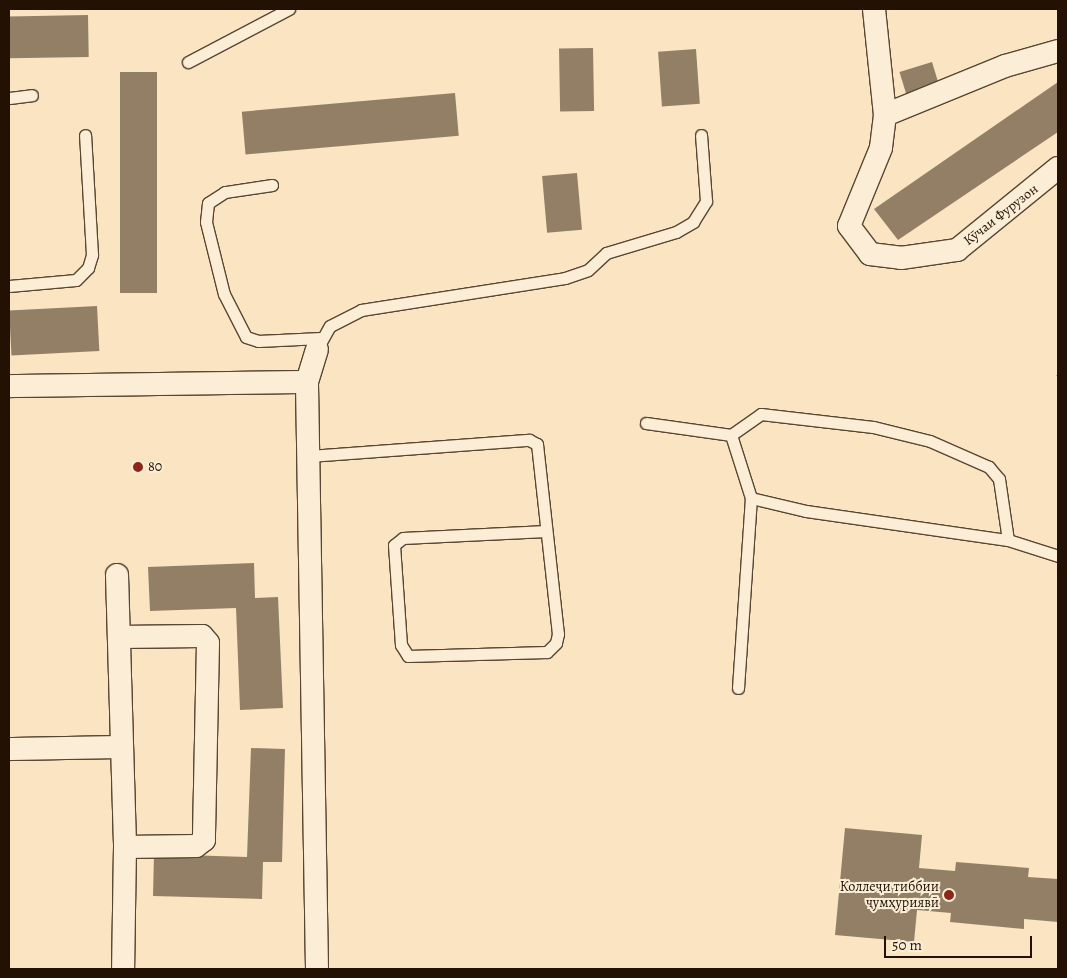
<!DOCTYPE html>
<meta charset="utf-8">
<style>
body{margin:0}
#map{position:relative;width:1067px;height:978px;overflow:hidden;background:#fbe4c1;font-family:Alegreya,serif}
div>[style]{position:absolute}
.building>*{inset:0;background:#937f66;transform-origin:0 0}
.path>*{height:3px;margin-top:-1.5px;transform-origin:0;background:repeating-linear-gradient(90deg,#231203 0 1px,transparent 0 3.5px)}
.roads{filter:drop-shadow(1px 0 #594632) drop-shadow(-1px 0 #594632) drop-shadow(0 1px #594632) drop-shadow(0 -1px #594632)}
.lane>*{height:11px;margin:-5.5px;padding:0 5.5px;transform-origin:5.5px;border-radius:5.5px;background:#fcedd7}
.street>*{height:22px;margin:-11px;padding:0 11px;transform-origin:11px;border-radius:11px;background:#fcedd7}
.dots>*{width:14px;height:14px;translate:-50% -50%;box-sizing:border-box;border:2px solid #fcedd7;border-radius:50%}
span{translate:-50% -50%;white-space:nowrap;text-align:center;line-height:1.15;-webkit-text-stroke:4px #fcedd7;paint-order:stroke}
.street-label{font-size:14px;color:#231203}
.poi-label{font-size:14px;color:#231203}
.left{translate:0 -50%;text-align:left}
.right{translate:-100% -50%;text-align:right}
.frame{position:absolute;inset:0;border:10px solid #231203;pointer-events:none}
.scale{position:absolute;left:884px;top:936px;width:148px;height:22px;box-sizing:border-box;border:2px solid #231203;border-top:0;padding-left:6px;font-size:15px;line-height:18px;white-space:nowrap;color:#231203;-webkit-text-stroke:4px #fcedd7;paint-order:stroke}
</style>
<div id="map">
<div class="building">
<i style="left:88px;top:15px;width:42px;height:79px;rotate:89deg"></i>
<i style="left:593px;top:48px;width:63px;height:34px;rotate:89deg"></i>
<i style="left:696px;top:49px;width:55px;height:38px;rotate:86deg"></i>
<i style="left:932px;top:62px;width:28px;height:34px;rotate:73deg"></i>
<i style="left:120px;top:72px;width:37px;height:221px"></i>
<i style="clip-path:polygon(1058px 82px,1058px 132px,898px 240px,874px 209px)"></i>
<i style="left:455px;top:93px;width:43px;height:214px;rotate:85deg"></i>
<i style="left:577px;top:173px;width:57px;height:35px;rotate:85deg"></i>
<i style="left:97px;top:306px;width:45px;height:88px;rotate:87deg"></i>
<i style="clip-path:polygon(254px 563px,255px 598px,278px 597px,283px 708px,240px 710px,236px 608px,150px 611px,148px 567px)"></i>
<i style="clip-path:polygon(251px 748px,285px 749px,282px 862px,263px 862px,262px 899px,153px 896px,154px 854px,247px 857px)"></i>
<i style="clip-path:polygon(845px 828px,922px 835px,919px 868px,955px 871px,956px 862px,1029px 868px,1028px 877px,1058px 879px,1058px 922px,1024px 919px,1024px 929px,950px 922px,951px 913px,917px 910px,914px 942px,835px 935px)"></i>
</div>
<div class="path">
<i style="left:1058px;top:374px;width:1px;rotate:90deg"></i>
</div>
<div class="roads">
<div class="lane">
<i style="left:188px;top:62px;width:114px;rotate:-27.7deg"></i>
<i style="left:9px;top:98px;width:23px;rotate:-7deg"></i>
<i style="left:272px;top:185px;width:48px;rotate:171.5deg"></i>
<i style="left:225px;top:192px;width:20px;rotate:147deg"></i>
<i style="left:208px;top:203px;width:19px;rotate:96deg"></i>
<i style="left:206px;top:222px;width:74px;rotate:76deg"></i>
<i style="left:224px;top:294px;width:48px;rotate:62.9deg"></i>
<i style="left:246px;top:337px;width:13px;rotate:18deg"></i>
<i style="left:258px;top:341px;width:63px;rotate:-2.7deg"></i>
<i style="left:9px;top:286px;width:67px;rotate:-5.1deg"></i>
<i style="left:76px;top:280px;width:17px;rotate:-45deg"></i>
<i style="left:88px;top:268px;width:14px;rotate:-73deg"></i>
<i style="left:92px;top:255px;width:120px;rotate:-93.3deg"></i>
<i style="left:317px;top:349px;width:26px;rotate:-61deg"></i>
<i style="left:330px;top:326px;width:35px;rotate:-27deg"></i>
<i style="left:361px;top:310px;width:206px;rotate:-8.9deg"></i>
<i style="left:565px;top:278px;width:24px;rotate:-19deg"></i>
<i style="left:588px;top:270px;width:25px;rotate:-43deg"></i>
<i style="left:606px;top:253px;width:73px;rotate:-16.7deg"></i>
<i style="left:676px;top:232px;width:20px;rotate:-30deg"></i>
<i style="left:693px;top:222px;width:25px;rotate:-58deg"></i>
<i style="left:706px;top:201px;width:66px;rotate:-94.3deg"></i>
<i style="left:646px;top:423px;width:86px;rotate:8deg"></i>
<i style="left:309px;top:456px;width:221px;rotate:-4.2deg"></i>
<i style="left:529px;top:440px;width:9px;rotate:27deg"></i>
<i style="left:537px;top:444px;width:191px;rotate:83.7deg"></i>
<i style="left:558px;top:634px;width:9px;rotate:103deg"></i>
<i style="left:556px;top:643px;width:13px;rotate:135deg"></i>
<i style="left:547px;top:652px;width:139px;rotate:178.4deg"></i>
<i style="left:408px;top:656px;width:13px;rotate:-122deg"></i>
<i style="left:401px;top:645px;width:100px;rotate:-94deg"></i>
<i style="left:394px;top:545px;width:11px;rotate:-38deg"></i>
<i style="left:403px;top:538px;width:143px;rotate:-2.8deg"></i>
<i style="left:1008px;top:540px;width:62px;rotate:-98.4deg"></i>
<i style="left:999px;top:479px;width:16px;rotate:-130deg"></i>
<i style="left:989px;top:467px;width:64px;rotate:-156.2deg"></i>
<i style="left:930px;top:441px;width:59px;rotate:-166.2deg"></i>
<i style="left:873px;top:427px;width:113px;rotate:-173.4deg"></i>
<i style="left:761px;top:414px;width:37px;rotate:145deg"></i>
<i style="left:731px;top:435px;width:66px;rotate:72.4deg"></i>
<i style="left:751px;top:498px;width:57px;rotate:13.3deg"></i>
<i style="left:806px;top:511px;width:204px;rotate:8.2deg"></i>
<i style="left:1008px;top:540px;width:52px;rotate:17.7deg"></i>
<i style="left:738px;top:688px;width:190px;rotate:-86.1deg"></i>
</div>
<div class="street">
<i style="left:874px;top:9px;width:107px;rotate:84.1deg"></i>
<i style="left:885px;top:115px;width:33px;rotate:97deg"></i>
<i style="left:881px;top:148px;width:84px;rotate:112.3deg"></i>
<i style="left:849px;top:226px;width:35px;rotate:53deg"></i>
<i style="left:870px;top:254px;width:31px;rotate:7deg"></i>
<i style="left:901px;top:258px;width:57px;rotate:-8.1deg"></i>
<i style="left:957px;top:250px;width:130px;rotate:-39.1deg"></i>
<i style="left:885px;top:115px;width:130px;rotate:-22.2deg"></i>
<i style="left:1005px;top:66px;width:55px;rotate:-15.8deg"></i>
<i style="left:9px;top:386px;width:298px;rotate:-0.8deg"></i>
<i style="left:117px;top:575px;width:272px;rotate:88.3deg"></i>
<i style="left:119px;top:637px;width:83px;rotate:-0.7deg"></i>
<i style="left:202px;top:636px;width:9px;rotate:49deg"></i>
<i style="left:208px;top:643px;width:197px;rotate:91.2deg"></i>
<i style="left:204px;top:840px;width:10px;rotate:143deg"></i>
<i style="left:196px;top:846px;width:71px;rotate:179.2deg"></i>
<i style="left:125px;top:847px;width:122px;rotate:90.9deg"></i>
<i style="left:9px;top:749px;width:113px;rotate:-1deg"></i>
<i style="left:317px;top:969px;width:587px;rotate:-90.98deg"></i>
<i style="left:307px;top:382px;width:34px;rotate:-73deg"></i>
</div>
</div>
<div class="dots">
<i style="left:138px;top:467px;background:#8f2418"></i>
<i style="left:949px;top:895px;background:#8f2418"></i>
</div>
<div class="street-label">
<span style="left:1001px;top:215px;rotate:-38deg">Кӯчаи Фурузон</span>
</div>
<div class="poi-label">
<span class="left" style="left:148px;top:467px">80</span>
<span class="right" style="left:939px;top:895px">Коллеҷи тиббии<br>ҷумҳуриявӣ</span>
</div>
<div class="frame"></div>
<div class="scale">50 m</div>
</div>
